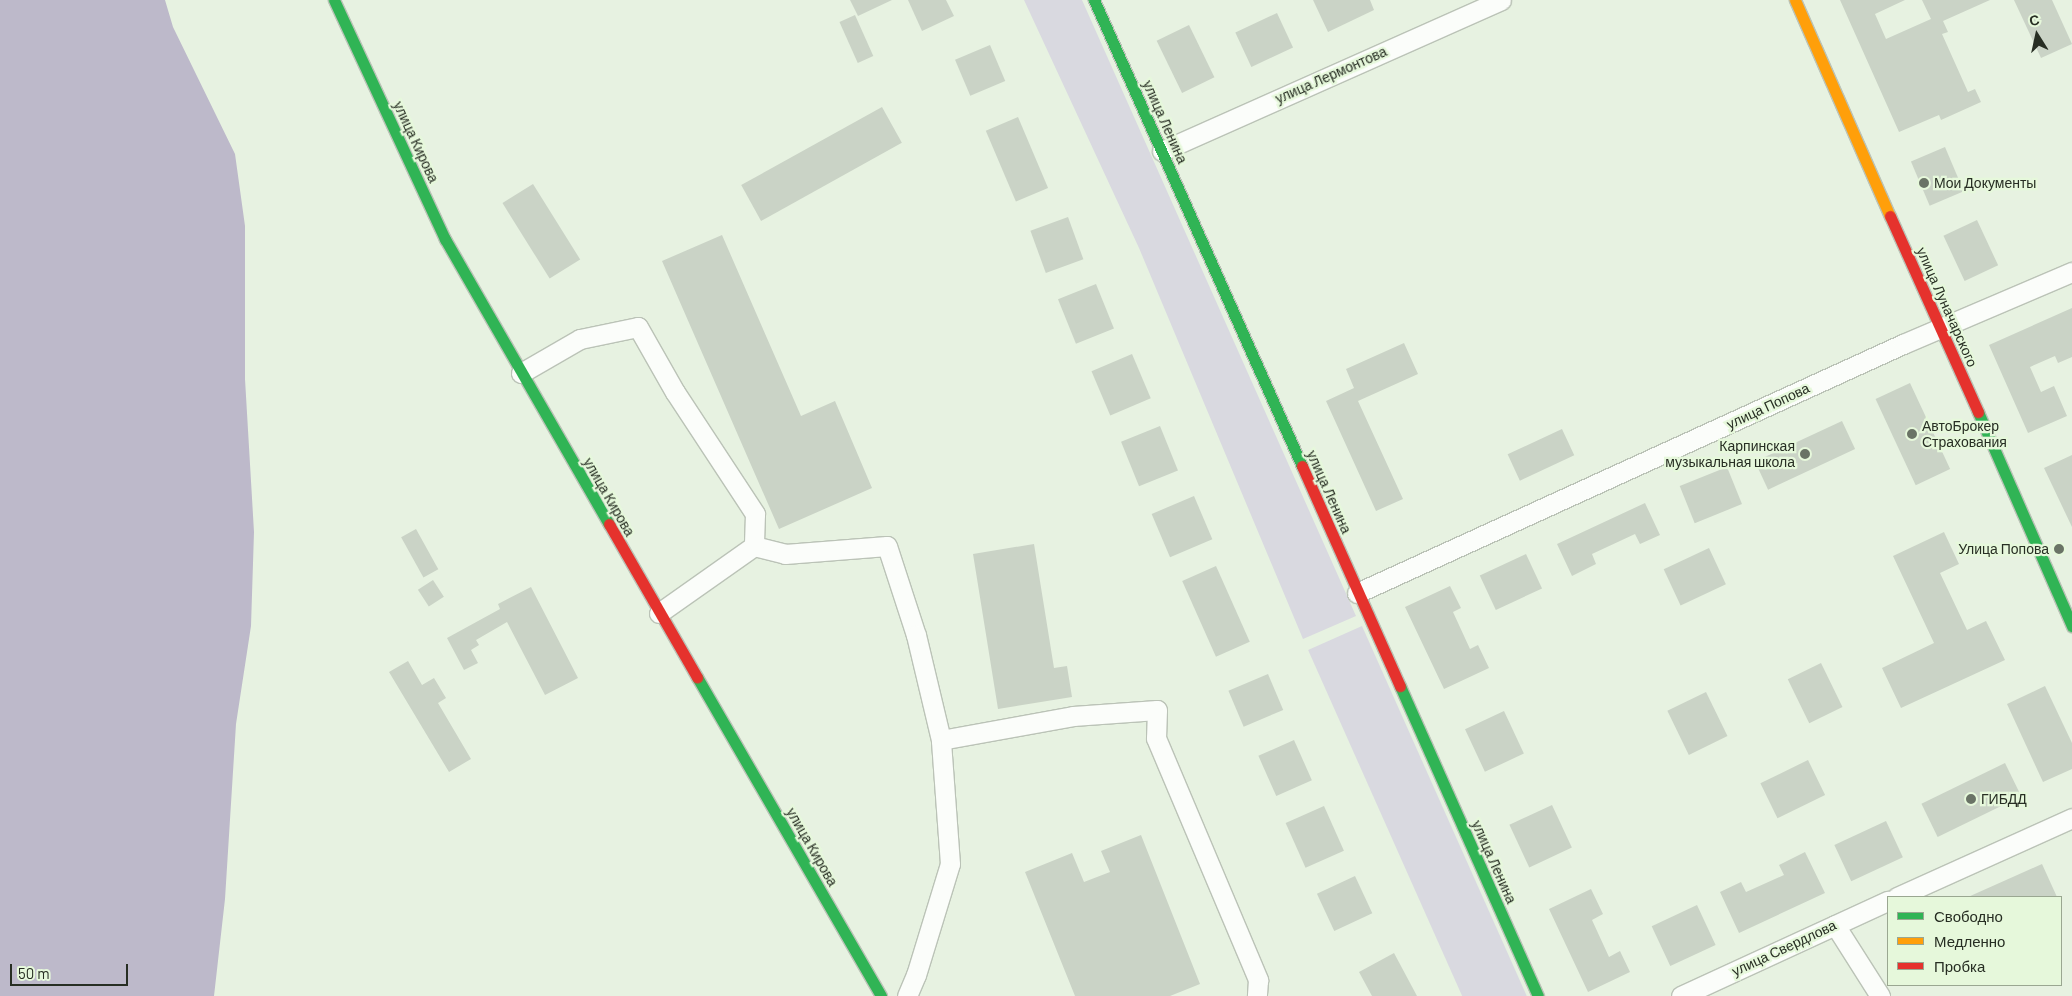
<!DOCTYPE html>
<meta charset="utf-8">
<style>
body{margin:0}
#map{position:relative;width:2072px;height:996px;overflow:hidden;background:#e7f2e1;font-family:Barlow,sans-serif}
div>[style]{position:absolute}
.green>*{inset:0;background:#d9d9e0;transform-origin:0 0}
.water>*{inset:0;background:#bdb9ca}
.building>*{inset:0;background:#cad3c6;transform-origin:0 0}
.roads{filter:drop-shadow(1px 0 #bbc3b7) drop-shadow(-1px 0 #bbc3b7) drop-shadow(0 1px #bbc3b7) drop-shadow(0 -1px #bbc3b7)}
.street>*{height:19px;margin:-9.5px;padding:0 9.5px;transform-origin:9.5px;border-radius:9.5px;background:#fbfdfa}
.fast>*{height:11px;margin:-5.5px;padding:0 5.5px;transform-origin:5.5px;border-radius:5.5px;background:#30b455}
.slow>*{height:11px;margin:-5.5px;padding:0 5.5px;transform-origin:5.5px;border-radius:5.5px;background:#ff9f0a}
.jam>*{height:11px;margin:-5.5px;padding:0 5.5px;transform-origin:5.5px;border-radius:5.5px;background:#e5322d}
.dots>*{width:14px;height:14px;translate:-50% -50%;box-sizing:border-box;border:2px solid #e6f8db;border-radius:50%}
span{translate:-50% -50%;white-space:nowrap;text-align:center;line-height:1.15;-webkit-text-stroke:4.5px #e6f8db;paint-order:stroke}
.street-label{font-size:14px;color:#272e23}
.poi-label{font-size:14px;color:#272e23}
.left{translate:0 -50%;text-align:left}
.right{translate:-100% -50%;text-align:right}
.legend{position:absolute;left:1887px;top:896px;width:175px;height:90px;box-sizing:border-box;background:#e6f8db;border:1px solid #9aa791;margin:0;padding:6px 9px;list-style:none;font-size:15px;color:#272e23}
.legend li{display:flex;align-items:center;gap:10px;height:25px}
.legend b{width:25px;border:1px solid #9aa791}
.north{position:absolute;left:2012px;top:10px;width:50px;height:50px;-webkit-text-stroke:4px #e6f8db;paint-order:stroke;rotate:350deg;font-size:14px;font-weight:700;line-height:20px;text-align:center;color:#272e23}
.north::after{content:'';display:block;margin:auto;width:18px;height:22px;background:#272e23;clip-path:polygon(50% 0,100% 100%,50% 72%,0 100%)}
.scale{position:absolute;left:10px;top:964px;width:118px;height:22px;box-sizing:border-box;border:2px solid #272e23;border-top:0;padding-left:6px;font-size:15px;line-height:18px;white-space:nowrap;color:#272e23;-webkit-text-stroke:4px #e6f8db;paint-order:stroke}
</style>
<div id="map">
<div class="green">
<i style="clip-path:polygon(1024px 0,1082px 0,1356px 616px,1303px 639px,1139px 248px)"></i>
<i style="left:1362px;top:626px;width:405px;height:59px;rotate:66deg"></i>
</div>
<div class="water">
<i style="clip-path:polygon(0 0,165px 0,173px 27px,235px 154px,245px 226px,245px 379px,254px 532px,251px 626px,236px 724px,225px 899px,214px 996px,0 996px)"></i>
</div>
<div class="building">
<i style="clip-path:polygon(850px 0,892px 0,858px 16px)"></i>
<i style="clip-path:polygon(908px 0,946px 0,954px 16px,922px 31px)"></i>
<i style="clip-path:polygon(1313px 0,1370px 0,1374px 10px,1328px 32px)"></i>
<i style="clip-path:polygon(1840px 0,1905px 0,1875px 14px,1886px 39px,1931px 19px,1922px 0,1990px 0,1943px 21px,1948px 32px,1942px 34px,1968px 92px,1975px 89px,1981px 102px,1941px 120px,1939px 115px,1899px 132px)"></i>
<i style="clip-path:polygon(2014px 0,2052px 0,2072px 44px,2041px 58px)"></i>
<i style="left:1277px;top:13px;width:38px;height:46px;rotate:65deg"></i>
<i style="left:855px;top:15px;width:45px;height:17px;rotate:66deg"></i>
<i style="left:1189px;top:25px;width:58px;height:36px;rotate:64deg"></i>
<i style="left:990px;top:45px;width:39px;height:38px;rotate:67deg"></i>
<i style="left:882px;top:107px;width:41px;height:161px;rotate:61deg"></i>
<i style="left:1018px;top:117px;width:77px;height:35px;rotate:67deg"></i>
<i style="left:1945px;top:147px;width:48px;height:37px;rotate:67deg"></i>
<i style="left:533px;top:184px;width:89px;height:36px;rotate:58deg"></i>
<i style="left:1068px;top:217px;width:45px;height:40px;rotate:70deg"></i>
<i style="left:1977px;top:220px;width:50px;height:37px;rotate:65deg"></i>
<i style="clip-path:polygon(722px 235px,801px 416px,835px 401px,872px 488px,779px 529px,662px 261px)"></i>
<i style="left:1096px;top:284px;width:48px;height:41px;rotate:68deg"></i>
<i style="clip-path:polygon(2072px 308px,2072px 357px,2058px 363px,2055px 356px,2030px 367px,2041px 392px,2054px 386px,2067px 416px,2028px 433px,1989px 345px)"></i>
<i style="clip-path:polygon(1404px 343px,1418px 374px,1358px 401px,1403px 499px,1376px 511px,1326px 401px,1354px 388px,1346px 369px)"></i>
<i style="left:1132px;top:354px;width:48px;height:44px;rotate:67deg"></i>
<i style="left:1910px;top:383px;width:95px;height:38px;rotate:65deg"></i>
<i style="left:1842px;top:421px;width:31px;height:96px;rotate:65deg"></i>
<i style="left:1160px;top:426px;width:48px;height:42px;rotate:68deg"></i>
<i style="left:1562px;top:429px;width:29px;height:60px;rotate:65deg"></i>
<i style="clip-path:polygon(2072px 455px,2072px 527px,2044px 468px)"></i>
<i style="left:1727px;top:467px;width:40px;height:51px;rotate:68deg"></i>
<i style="left:1194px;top:496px;width:47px;height:46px;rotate:67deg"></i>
<i style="clip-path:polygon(1645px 503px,1660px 535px,1640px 544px,1635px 534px,1592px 554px,1596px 564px,1572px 576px,1557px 544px)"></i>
<i style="left:416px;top:529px;width:46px;height:17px;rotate:61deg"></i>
<i style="clip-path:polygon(1944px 532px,1959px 564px,1940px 573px,1967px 630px,1986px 621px,2005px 660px,1901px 708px,1882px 668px,1934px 643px,1893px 556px)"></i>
<i style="clip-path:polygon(1034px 544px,1054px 668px,1067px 666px,1072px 697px,998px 709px,973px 554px)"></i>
<i style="left:1709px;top:548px;width:40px;height:50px;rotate:65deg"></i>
<i style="left:1526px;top:554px;width:38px;height:51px;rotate:65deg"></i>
<i style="left:1216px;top:566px;width:83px;height:37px;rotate:66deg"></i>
<i style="left:433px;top:580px;width:20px;height:18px;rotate:57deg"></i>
<i style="clip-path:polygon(1450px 586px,1461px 608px,1453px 612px,1470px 649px,1478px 645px,1489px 668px,1444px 689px,1405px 607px)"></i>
<i style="clip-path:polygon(531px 587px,578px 678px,545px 695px,507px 622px,476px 640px,479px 645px,471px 650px,478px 663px,464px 670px,447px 638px,500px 609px,498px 604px)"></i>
<i style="clip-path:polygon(408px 661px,422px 685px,434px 678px,446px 698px,438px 703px,471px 759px,449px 772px,389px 672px)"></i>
<i style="left:1821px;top:663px;width:49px;height:37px;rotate:64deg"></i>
<i style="left:1268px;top:674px;width:39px;height:43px;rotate:67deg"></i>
<i style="clip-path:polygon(2045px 686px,2072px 743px,2072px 769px,2043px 782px,2007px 704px)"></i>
<i style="left:1706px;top:692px;width:49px;height:43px;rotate:64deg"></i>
<i style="left:1504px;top:711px;width:47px;height:43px;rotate:65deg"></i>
<i style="left:1294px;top:740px;width:44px;height:39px;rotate:66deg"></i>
<i style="left:1808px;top:760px;width:39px;height:53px;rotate:64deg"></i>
<i style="left:2005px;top:763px;width:37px;height:93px;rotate:64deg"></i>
<i style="left:1552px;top:805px;width:47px;height:47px;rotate:65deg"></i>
<i style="left:1324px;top:806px;width:49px;height:42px;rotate:66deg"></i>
<i style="left:1886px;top:821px;width:40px;height:57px;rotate:65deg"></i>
<i style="clip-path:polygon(1141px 835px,1200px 984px,1170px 996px,1075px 996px,1025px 872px,1072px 853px,1084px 882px,1110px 872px,1101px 851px)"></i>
<i style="clip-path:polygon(1805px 852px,1825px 893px,1739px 933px,1720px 892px,1741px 882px,1746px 892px,1784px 875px,1779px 865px)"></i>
<i style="clip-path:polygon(2042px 864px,2057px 897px,1968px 897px)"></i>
<i style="left:1355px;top:876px;width:41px;height:42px;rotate:65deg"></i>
<i style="clip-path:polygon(1591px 889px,1603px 914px,1592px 920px,1609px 957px,1620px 951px,1630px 972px,1588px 992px,1549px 909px)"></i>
<i style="left:1697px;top:905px;width:44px;height:50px;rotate:65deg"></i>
<i style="clip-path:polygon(1394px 953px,1417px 996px,1372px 996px,1359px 972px)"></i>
</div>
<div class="roads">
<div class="street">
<i style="left:1162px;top:151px;width:371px;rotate:-24deg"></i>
<i style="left:521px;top:373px;width:68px;rotate:-30deg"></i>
<i style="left:580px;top:339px;width:59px;rotate:-11.7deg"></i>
<i style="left:638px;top:327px;width:75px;rotate:60.4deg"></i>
<i style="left:675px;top:392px;width:146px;rotate:56.7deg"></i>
<i style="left:755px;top:514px;width:32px;rotate:92deg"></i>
<i style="left:754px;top:546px;width:32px;rotate:14deg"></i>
<i style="left:785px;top:554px;width:102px;rotate:-4.5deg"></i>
<i style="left:887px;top:546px;width:94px;rotate:72deg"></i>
<i style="left:916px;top:635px;width:108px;rotate:76.6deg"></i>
<i style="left:1357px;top:593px;width:600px;rotate:-24.52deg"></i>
<i style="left:1903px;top:344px;width:184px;rotate:-23.1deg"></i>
<i style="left:659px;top:613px;width:116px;rotate:-35.2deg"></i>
<i style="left:1897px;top:897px;width:192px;rotate:-24.3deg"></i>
<i style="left:1835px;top:925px;width:84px;rotate:57.6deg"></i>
<i style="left:907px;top:996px;width:23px;rotate:-67deg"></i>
<i style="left:916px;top:975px;width:116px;rotate:-73deg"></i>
<i style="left:950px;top:864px;width:124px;rotate:-94.2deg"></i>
<i style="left:941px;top:740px;width:134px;rotate:-10.3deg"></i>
<i style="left:1073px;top:716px;width:84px;rotate:-4.1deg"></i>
<i style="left:1157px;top:710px;width:28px;rotate:92deg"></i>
<i style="left:1156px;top:738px;width:263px;rotate:67.1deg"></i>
<i style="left:1258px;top:980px;width:16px;rotate:94deg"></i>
<i style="left:1681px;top:996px;width:228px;rotate:-24.7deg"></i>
</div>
<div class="fast">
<i style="left:334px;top:0;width:264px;rotate:65.1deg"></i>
<i style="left:445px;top:239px;width:329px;rotate:60.1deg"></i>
<i style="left:1094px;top:0;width:510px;rotate:65.95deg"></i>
<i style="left:1978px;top:412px;width:234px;rotate:66.3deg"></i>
<i style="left:697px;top:677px;width:368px;rotate:60deg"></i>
<i style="left:1400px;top:686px;width:339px;rotate:66deg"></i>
</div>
<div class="slow">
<i style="left:1795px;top:0;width:236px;rotate:66.3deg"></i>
</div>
<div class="jam">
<i style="left:1890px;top:216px;width:215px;rotate:65.8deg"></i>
<i style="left:1302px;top:466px;width:241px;rotate:66deg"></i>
<i style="left:609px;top:524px;width:177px;rotate:60.1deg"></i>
</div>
</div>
<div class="dots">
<i style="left:1924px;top:183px;background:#6a7366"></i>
<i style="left:1912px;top:434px;background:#6a7366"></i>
<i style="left:1805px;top:454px;background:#6a7366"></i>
<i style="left:2059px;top:549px;background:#6a7366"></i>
<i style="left:1971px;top:799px;background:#6a7366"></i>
</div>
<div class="street-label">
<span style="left:1331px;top:75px;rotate:-24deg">улица Лермонтова</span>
<span style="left:1165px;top:122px;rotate:66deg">улица Ленина</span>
<span style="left:416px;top:142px;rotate:65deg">улица Кирова</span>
<span style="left:1947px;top:307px;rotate:66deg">улица Луначарского</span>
<span style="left:1768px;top:406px;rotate:-25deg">улица Попова</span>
<span style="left:1329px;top:492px;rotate:66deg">улица Ленина</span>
<span style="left:609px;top:497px;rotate:60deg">улица Кирова</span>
<span style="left:812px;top:847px;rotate:60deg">улица Кирова</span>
<span style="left:1494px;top:862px;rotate:66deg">улица Ленина</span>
<span style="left:1784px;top:948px;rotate:-25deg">улица Свердлова</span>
</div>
<div class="poi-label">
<span class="left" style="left:1934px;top:183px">Мои Документы</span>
<span class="left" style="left:1922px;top:434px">АвтоБрокер<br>Страхования</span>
<span class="right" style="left:1795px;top:454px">Карпинская<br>музыкальная школа</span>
<span class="right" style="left:2049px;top:549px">Улица Попова</span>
<span class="left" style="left:1981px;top:799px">ГИБДД</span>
</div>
<ul class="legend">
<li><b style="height:6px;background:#30b455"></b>Свободно</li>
<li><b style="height:6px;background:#ff9f0a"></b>Медленно</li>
<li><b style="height:6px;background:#e5322d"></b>Пробка</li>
</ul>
<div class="north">С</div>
<div class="scale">50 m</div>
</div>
